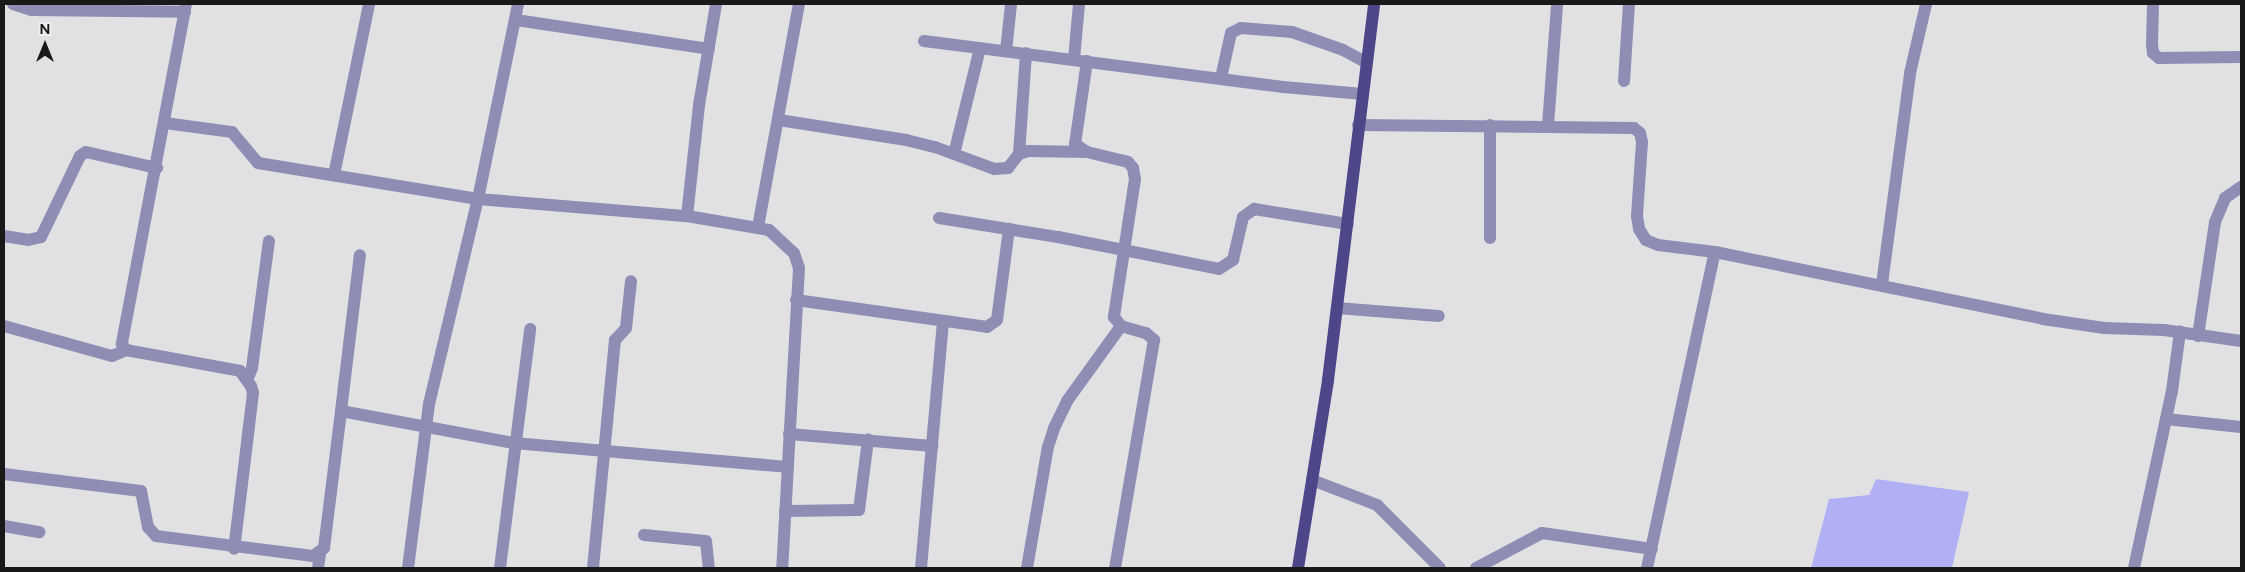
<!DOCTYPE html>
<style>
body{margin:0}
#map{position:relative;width:2245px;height:572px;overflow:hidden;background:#e1e1e4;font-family:Figtree,sans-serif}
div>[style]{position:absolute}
.green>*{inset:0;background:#b2b0f5}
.minor>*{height:12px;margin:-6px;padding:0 6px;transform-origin:6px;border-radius:6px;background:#8e8eb4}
.major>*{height:12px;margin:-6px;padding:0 6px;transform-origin:6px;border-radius:6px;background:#4d4789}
span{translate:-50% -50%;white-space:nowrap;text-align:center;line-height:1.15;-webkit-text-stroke:4.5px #eeeef1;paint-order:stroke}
.frame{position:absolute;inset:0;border:5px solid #19191a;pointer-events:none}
.north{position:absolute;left:20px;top:20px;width:50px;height:50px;-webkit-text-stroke:4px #eeeef1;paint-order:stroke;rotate:0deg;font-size:14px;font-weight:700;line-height:20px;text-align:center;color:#19191a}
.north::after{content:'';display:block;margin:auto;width:18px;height:22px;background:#19191a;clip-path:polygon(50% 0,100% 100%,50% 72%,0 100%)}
</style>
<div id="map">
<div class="green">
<i style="clip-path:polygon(1876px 479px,1969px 492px,1952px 568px,1811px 568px,1829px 499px,1869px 495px)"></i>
</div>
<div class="minor">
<i style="left:13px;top:4px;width:20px;rotate:18deg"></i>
<i style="left:32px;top:10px;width:153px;rotate:0.7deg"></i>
<i style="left:186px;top:4px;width:346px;rotate:100.7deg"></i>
<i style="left:122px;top:344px;width:7px;rotate:56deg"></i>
<i style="left:126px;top:350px;width:116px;rotate:10.4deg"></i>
<i style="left:240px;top:371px;width:19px;rotate:54deg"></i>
<i style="left:251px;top:386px;width:7px;rotate:74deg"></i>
<i style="left:253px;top:393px;width:157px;rotate:96.9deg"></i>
<i style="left:2153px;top:4px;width:40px;rotate:91.4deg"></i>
<i style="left:2152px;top:44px;width:9px;rotate:84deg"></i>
<i style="left:2153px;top:53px;width:8px;rotate:40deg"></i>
<i style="left:2159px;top:58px;width:82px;rotate:-0.7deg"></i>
<i style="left:516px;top:20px;width:195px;rotate:8.5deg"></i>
<i style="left:924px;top:41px;width:362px;rotate:7.3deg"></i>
<i style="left:1283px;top:87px;width:80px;rotate:5deg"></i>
<i style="left:1006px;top:51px;width:47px;rotate:-83.9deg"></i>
<i style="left:1074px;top:59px;width:55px;rotate:-84.8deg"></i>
<i style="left:1087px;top:61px;width:84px;rotate:98.2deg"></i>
<i style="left:1075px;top:144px;width:14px;rotate:34deg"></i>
<i style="left:1087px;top:152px;width:42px;rotate:13.7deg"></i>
<i style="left:1128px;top:162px;width:8px;rotate:50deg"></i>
<i style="left:1133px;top:168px;width:11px;rotate:80deg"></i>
<i style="left:1135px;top:179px;width:140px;rotate:98.7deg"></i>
<i style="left:1114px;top:317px;width:11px;rotate:52deg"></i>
<i style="left:1121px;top:326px;width:26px;rotate:16deg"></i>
<i style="left:1146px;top:333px;width:11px;rotate:41deg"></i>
<i style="left:1154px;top:340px;width:231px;rotate:99.7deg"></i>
<i style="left:1221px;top:78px;width:46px;rotate:-77.5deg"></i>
<i style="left:1231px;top:33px;width:11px;rotate:-27deg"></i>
<i style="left:1241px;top:28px;width:51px;rotate:4.5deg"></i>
<i style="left:1292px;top:32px;width:54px;rotate:19.4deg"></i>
<i style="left:1343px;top:50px;width:27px;rotate:28deg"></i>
<i style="left:1624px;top:81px;width:77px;rotate:-86.3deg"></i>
<i style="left:779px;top:120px;width:129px;rotate:8.9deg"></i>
<i style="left:906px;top:140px;width:30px;rotate:14deg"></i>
<i style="left:935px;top:147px;width:63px;rotate:20.4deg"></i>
<i style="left:994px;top:169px;width:14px;rotate:-4deg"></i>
<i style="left:1008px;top:168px;width:18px;rotate:-52deg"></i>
<i style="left:1019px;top:154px;width:9px;rotate:-18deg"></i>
<i style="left:1028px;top:151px;width:59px;rotate:1deg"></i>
<i style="left:165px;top:123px;width:68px;rotate:7.7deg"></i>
<i style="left:232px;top:132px;width:40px;rotate:50deg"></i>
<i style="left:258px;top:163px;width:223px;rotate:9.3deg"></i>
<i style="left:478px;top:199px;width:210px;rotate:4.7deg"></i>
<i style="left:687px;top:216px;width:83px;rotate:9.7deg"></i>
<i style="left:769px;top:230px;width:34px;rotate:43deg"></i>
<i style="left:794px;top:253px;width:16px;rotate:72deg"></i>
<i style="left:799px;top:268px;width:300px;rotate:93.2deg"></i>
<i style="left:1358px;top:125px;width:276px;rotate:0.6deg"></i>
<i style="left:1634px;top:128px;width:8px;rotate:40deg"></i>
<i style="left:1640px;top:133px;width:9px;rotate:77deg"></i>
<i style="left:1642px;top:142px;width:74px;rotate:93.9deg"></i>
<i style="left:1637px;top:216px;width:13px;rotate:81deg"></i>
<i style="left:1639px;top:229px;width:13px;rotate:58deg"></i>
<i style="left:1646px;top:240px;width:13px;rotate:23deg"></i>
<i style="left:1658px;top:245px;width:57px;rotate:7deg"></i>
<i style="left:1715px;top:252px;width:335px;rotate:11.5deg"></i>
<i style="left:2043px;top:319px;width:62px;rotate:8.4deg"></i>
<i style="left:2104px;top:328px;width:60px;rotate:1.9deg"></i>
<i style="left:2164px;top:330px;width:78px;rotate:8.1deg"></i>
<i style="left:1490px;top:125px;width:113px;rotate:90deg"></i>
<i style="left:1548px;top:125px;width:121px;rotate:-85.7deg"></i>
<i style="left:954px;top:154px;width:109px;rotate:-76.2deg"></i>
<i style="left:1019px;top:154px;width:101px;rotate:-86deg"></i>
<i style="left:334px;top:175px;width:175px;rotate:-78.4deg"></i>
<i style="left:687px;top:216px;width:112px;rotate:-83.8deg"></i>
<i style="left:699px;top:105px;width:102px;rotate:-80.4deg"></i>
<i style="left:939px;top:218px;width:121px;rotate:9.1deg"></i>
<i style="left:1058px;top:237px;width:164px;rotate:11.2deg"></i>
<i style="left:1219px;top:269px;width:17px;rotate:-33deg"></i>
<i style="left:1233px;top:260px;width:44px;rotate:-76.9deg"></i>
<i style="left:1243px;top:217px;width:14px;rotate:-36deg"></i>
<i style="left:1254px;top:209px;width:95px;rotate:9.1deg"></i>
<i style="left:758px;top:227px;width:227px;rotate:-79.6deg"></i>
<i style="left:4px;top:236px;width:24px;rotate:9deg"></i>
<i style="left:28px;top:240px;width:13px;rotate:-13deg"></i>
<i style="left:41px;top:237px;width:90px;rotate:-64.3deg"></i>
<i style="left:80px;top:156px;width:7px;rotate:-34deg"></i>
<i style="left:86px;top:152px;width:73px;rotate:12.7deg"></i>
<i style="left:1882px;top:284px;width:213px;rotate:-82.4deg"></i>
<i style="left:1910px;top:73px;width:71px;rotate:-76.9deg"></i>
<i style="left:796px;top:300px;width:193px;rotate:8deg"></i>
<i style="left:987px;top:327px;width:12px;rotate:-35deg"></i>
<i style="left:997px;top:320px;width:92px;rotate:-82.5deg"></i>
<i style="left:1337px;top:308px;width:102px;rotate:4.5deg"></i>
<i style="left:4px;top:326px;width:112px;rotate:15.5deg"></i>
<i style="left:112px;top:356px;width:15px;rotate:-23deg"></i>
<i style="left:2198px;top:336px;width:115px;rotate:-81.5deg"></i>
<i style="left:2215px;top:222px;width:26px;rotate:-67deg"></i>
<i style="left:2225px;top:198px;width:19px;rotate:-35deg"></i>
<i style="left:247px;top:380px;width:13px;rotate:-67deg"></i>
<i style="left:252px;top:368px;width:128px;rotate:-82.4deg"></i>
<i style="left:341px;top:411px;width:157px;rotate:-83.1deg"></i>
<i style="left:2166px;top:419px;width:75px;rotate:6.1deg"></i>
<i style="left:789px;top:434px;width:144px;rotate:4.8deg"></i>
<i style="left:4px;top:474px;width:138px;rotate:7.1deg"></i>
<i style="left:141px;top:491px;width:37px;rotate:79deg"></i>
<i style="left:148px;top:527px;width:12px;rotate:48deg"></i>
<i style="left:156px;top:536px;width:158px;rotate:7.3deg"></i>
<i style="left:313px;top:556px;width:14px;rotate:-36deg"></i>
<i style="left:324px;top:548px;width:138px;rotate:-82.9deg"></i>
<i style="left:341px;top:411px;width:176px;rotate:10.5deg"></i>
<i style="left:514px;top:443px;width:274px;rotate:5deg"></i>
<i style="left:1312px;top:480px;width:70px;rotate:21deg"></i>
<i style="left:1377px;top:505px;width:89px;rotate:45deg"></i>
<i style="left:785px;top:511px;width:74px;rotate:-0.8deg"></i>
<i style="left:859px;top:510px;width:71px;rotate:-82.7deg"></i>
<i style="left:4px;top:526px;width:36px;rotate:10deg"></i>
<i style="left:644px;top:535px;width:62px;rotate:5.5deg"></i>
<i style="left:706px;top:541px;width:27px;rotate:84deg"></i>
<i style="left:318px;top:568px;width:14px;rotate:-82deg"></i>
<i style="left:408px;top:568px;width:165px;rotate:-82.7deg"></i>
<i style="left:429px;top:404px;width:211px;rotate:-76.6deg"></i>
<i style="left:478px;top:199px;width:199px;rotate:-78.4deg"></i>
<i style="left:500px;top:568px;width:241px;rotate:-82.8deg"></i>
<i style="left:593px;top:568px;width:229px;rotate:-84.5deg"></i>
<i style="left:615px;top:340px;width:16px;rotate:-47deg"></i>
<i style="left:626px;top:328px;width:47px;rotate:-83.9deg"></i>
<i style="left:921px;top:568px;width:247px;rotate:-84.9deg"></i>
<i style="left:1027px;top:568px;width:123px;rotate:-80.2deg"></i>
<i style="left:1048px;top:447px;width:20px;rotate:-72deg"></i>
<i style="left:1054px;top:428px;width:30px;rotate:-64deg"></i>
<i style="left:1067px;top:401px;width:92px;rotate:-54.2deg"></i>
<i style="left:1476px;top:568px;width:75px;rotate:-27.9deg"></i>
<i style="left:1542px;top:533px;width:111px;rotate:8.3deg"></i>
<i style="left:1647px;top:568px;width:323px;rotate:-77.9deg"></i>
<i style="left:2134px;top:568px;width:181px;rotate:-77.9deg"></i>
<i style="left:2172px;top:391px;width:60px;rotate:-82.3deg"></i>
</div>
<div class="major">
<i style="left:1298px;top:568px;width:190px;rotate:-80.9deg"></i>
<i style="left:1328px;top:380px;width:379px;rotate:-83deg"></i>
</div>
<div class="frame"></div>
<div class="north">N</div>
</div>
